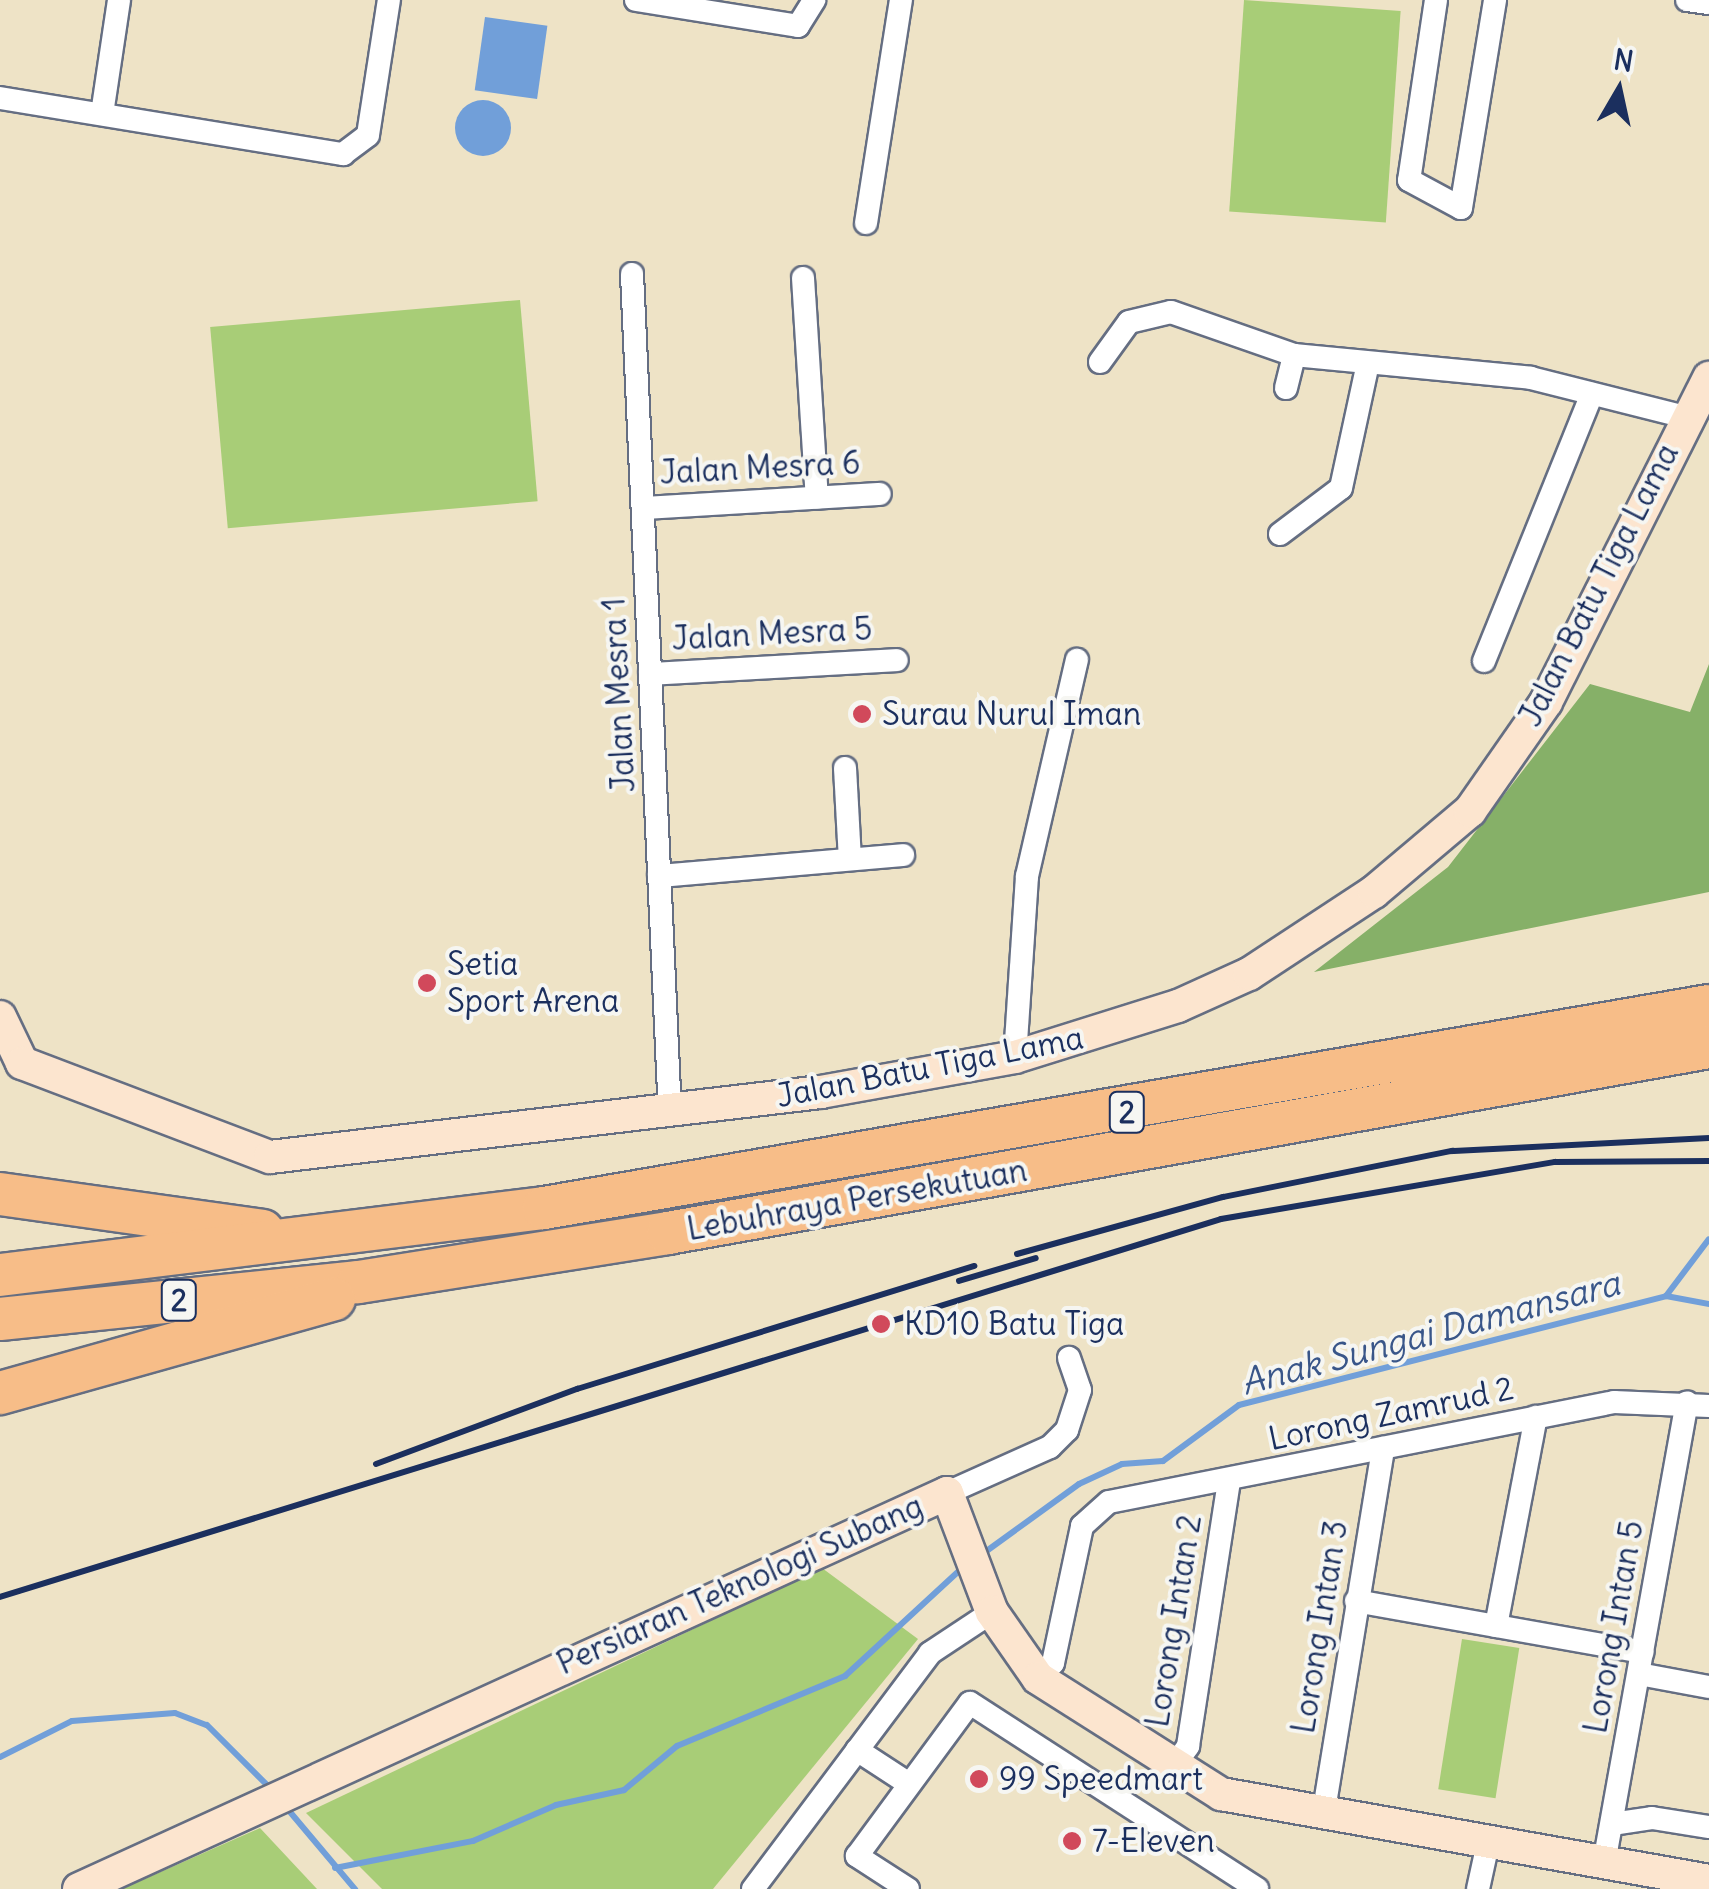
<!DOCTYPE html>
<style>
body{margin:0}
#map{position:relative;width:1709px;height:1889px;overflow:hidden;background:#eee3c6;font-family:Delius,sans-serif}
div>[style]{position:absolute}
.green>*{inset:0;background:#a8cd77;transform-origin:0 0}
.forest>*{inset:0;background:#86b068}
.water>*{inset:0;background:#719fd9;transform-origin:0 0}
.round{border-radius:50%}
.stream>*{height:6px;margin:-3px;padding:0 3px;transform-origin:3px;border-radius:3px;background:#719fd9}
.roads{filter:drop-shadow(2px 0 #656e82) drop-shadow(-2px 0 #656e82) drop-shadow(0 2px #656e82) drop-shadow(0 -2px #656e82)}
.street>*{height:22px;margin:-11px;padding:0 11px;transform-origin:11px;border-radius:11px;background:#fff}
.secondary>*{height:32px;margin:-16px;padding:0 16px;transform-origin:16px;border-radius:16px;background:#fce5cf}
.highway>*{height:42px;margin:-21px;padding:0 21px;transform-origin:21px;border-radius:21px;background:#f7bd88}
.rail>*{height:6px;margin:-3px;padding:0 3px;transform-origin:3px;border-radius:3px;background:#1b2f5e}
.dots>*{width:28px;height:28px;translate:-50% -50%;box-sizing:border-box;border:5px solid #f6f6f2;border-radius:50%}
span{translate:-50% -50%;white-space:nowrap;text-align:center;line-height:1.15;-webkit-text-stroke:8px #f6f6f2;paint-order:stroke}
.shield-label span{padding:2px 8px;background:#f6f6f2;border:2px solid;border-radius:8px;-webkit-text-stroke-width:0}
.shield-label{font-size:30px;color:#1b2f5e;font-weight:700}
.street-label{font-size:32px;color:#1b2f5e}
.poi-label{font-size:32px;color:#1b2f5e}
.left{translate:0 -50%;text-align:left}
.water-label{font-size:35px;color:#395689;font-style:italic}
.north{position:absolute;left:1569px;top:40px;width:100px;height:100px;-webkit-text-stroke:8px #f6f6f2;paint-order:stroke;rotate:9deg;font-size:28px;font-weight:700;line-height:40px;text-align:center;color:#1b2f5e}
.north::after{content:'';display:block;margin:auto;width:35px;height:45px;background:#1b2f5e;clip-path:polygon(50% 0,100% 100%,50% 72%,0 100%)}
</style>
<div id="map">
<div class="green">
<i style="left:1244px;top:0;width:157px;height:212px;rotate:4deg"></i>
<i style="left:520px;top:300px;width:202px;height:311px;rotate:85deg"></i>
<i style="clip-path:polygon(822px 1568px,918px 1639px,713px 1889px,382px 1889px,306px 1813px)"></i>
<i style="left:1462px;top:1639px;width:58px;height:152px;rotate:9deg"></i>
<i style="clip-path:polygon(260px 1828px,317px 1889px,122px 1889px)"></i>
</div>
<div class="forest">
<i style="clip-path:polygon(1709px 664px,1709px 892px,1314px 972px,1448px 867px,1590px 684px,1690px 712px)"></i>
</div>
<div class="water">
<i style="left:485px;top:17px;width:63px;height:74px;rotate:8deg"></i>
<i class="round" style="left:455px;top:100px;width:56px;height:56px"></i>
</div>
<div class="stream">
<i style="left:1666px;top:1296px;width:71px;rotate:-53deg"></i>
<i style="left:981px;top:1555px;width:121px;rotate:-35.9deg"></i>
<i style="left:1079px;top:1484px;width:47px;rotate:-24.9deg"></i>
<i style="left:1122px;top:1464px;width:41px;rotate:-4.2deg"></i>
<i style="left:1163px;top:1461px;width:94px;rotate:-36.4deg"></i>
<i style="left:1239px;top:1405px;width:441px;rotate:-14.3deg"></i>
<i style="left:1666px;top:1296px;width:44px;rotate:10.5deg"></i>
<i style="left:0;top:1757px;width:80px;rotate:-26.6deg"></i>
<i style="left:72px;top:1721px;width:103px;rotate:-4.4deg"></i>
<i style="left:175px;top:1713px;width:34px;rotate:21deg"></i>
<i style="left:207px;top:1725px;width:89px;rotate:45deg"></i>
<i style="left:285px;top:1806px;width:109px;rotate:49.9deg"></i>
<i style="left:335px;top:1868px;width:141px;rotate:-11.1deg"></i>
<i style="left:473px;top:1841px;width:90px;rotate:-23.4deg"></i>
<i style="left:556px;top:1805px;width:70px;rotate:-12.4deg"></i>
<i style="left:624px;top:1790px;width:69px;rotate:-39.7deg"></i>
<i style="left:677px;top:1746px;width:182px;rotate:-22.6deg"></i>
<i style="left:845px;top:1676px;width:159px;rotate:-42.7deg"></i>
</div>
<div class="roads">
<div class="street">
<i style="left:636px;top:0;width:164px;rotate:9.1deg"></i>
<i style="left:798px;top:26px;width:31px;rotate:-58deg"></i>
<i style="left:1436px;top:0;width:182px;rotate:98.5deg"></i>
<i style="left:1409px;top:180px;width:59px;rotate:28.3deg"></i>
<i style="left:1461px;top:208px;width:211px;rotate:-80.7deg"></i>
<i style="left:1687px;top:0;width:22px;rotate:8deg"></i>
<i style="left:0;top:98px;width:348px;rotate:9.3deg"></i>
<i style="left:343px;top:154px;width:31px;rotate:-37deg"></i>
<i style="left:368px;top:135px;width:137px;rotate:-81.2deg"></i>
<i style="left:102px;top:114px;width:115px;rotate:-81.5deg"></i>
<i style="left:866px;top:223px;width:226px;rotate:-81.1deg"></i>
<i style="left:632px;top:274px;width:841px;rotate:87.41deg"></i>
<i style="left:803px;top:278px;width:220px;rotate:86.4deg"></i>
<i style="left:1100px;top:362px;width:49px;rotate:-54.1deg"></i>
<i style="left:1129px;top:322px;width:43px;rotate:-13.4deg"></i>
<i style="left:1171px;top:312px;width:130px;rotate:19.3deg"></i>
<i style="left:1294px;top:355px;width:238px;rotate:5.5deg"></i>
<i style="left:1531px;top:378px;width:159px;rotate:14.2deg"></i>
<i style="left:1286px;top:388px;width:34px;rotate:-76deg"></i>
<i style="left:643px;top:508px;width:237px;rotate:-3.4deg"></i>
<i style="left:1280px;top:534px;width:76px;rotate:-37deg"></i>
<i style="left:1341px;top:488px;width:128px;rotate:-77.8deg"></i>
<i style="left:1484px;top:661px;width:288px;rotate:-68deg"></i>
<i style="left:650px;top:674px;width:247px;rotate:-3.2deg"></i>
<i style="left:845px;top:768px;width:91px;rotate:86.9deg"></i>
<i style="left:659px;top:876px;width:245px;rotate:-4.9deg"></i>
<i style="left:1015px;top:1057px;width:181px;rotate:-86.2deg"></i>
<i style="left:1027px;top:876px;width:222px;rotate:-77deg"></i>
<i style="left:947px;top:1493px;width:113px;rotate:-24.1deg"></i>
<i style="left:1050px;top:1447px;width:24px;rotate:-45deg"></i>
<i style="left:1067px;top:1430px;width:42px;rotate:-72deg"></i>
<i style="left:1080px;top:1390px;width:34px;rotate:-109deg"></i>
<i style="left:1356px;top:1601px;width:291px;rotate:10.1deg"></i>
<i style="left:1496px;top:1626px;width:213px;rotate:-79.2deg"></i>
<i style="left:1639px;top:1674px;width:71px;rotate:10.5deg"></i>
<i style="left:1038px;top:1678px;width:21px;rotate:-45deg"></i>
<i style="left:1053px;top:1663px;width:140px;rotate:-78deg"></i>
<i style="left:1082px;top:1526px;width:36px;rotate:-42deg"></i>
<i style="left:1109px;top:1502px;width:515px;rotate:-11.2deg"></i>
<i style="left:1614px;top:1402px;width:95px;rotate:2.4deg"></i>
<i style="left:857px;top:1750px;width:59px;rotate:33.1deg"></i>
<i style="left:1173px;top:1767px;width:26px;rotate:-54deg"></i>
<i style="left:1188px;top:1746px;width:267px;rotate:-81.2deg"></i>
<i style="left:1323px;top:1816px;width:373px;rotate:-80.7deg"></i>
<i style="left:1612px;top:1824px;width:40px;rotate:-8.5deg"></i>
<i style="left:1652px;top:1818px;width:58px;rotate:9deg"></i>
<i style="left:1604px;top:1863px;width:468px;rotate:-79.8deg"></i>
<i style="left:753px;top:1889px;width:295px;rotate:-53.1deg"></i>
<i style="left:930px;top:1653px;width:74px;rotate:-33.5deg"></i>
<i style="left:908px;top:1889px;width:61px;rotate:-147.1deg"></i>
<i style="left:857px;top:1856px;width:190px;rotate:-53.6deg"></i>
<i style="left:970px;top:1703px;width:342px;rotate:32.9deg"></i>
<i style="left:1478px;top:1889px;width:47px;rotate:-77.7deg"></i>
</div>
<div class="secondary">
<i style="left:0;top:1017px;width:51px;rotate:64.4deg"></i>
<i style="left:22px;top:1063px;width:265px;rotate:20.8deg"></i>
<i style="left:270px;top:1157px;width:555px;rotate:-6.73deg"></i>
<i style="left:821px;top:1092px;width:197px;rotate:-10.2deg"></i>
<i style="left:1015px;top:1057px;width:171px;rotate:-17.4deg"></i>
<i style="left:1178px;top:1006px;width:78px;rotate:-24.3deg"></i>
<i style="left:1249px;top:974px;width:149px;rotate:-33.3deg"></i>
<i style="left:1374px;top:892px;width:126px;rotate:-40.2deg"></i>
<i style="left:1470px;top:811px;width:133px;rotate:-55.1deg"></i>
<i style="left:1546px;top:702px;width:363px;rotate:-63.3deg"></i>
<i style="left:79px;top:1889px;width:954px;rotate:-24.52deg"></i>
<i style="left:947px;top:1493px;width:127px;rotate:69.3deg"></i>
<i style="left:992px;top:1612px;width:80px;rotate:55.1deg"></i>
<i style="left:1038px;top:1678px;width:217px;rotate:32.4deg"></i>
<i style="left:1221px;top:1794px;width:496px;rotate:10.1deg"></i>
</div>
<div class="highway">
<i style="left:0;top:1194px;width:265px;rotate:8deg"></i>
<i style="left:0;top:1275px;width:548px;rotate:-7.02deg"></i>
<i style="left:544px;top:1208px;width:1182px;rotate:-9.84deg"></i>
<i style="left:0;top:1319px;width:361px;rotate:-5.9deg"></i>
<i style="left:359px;top:1282px;width:313px;rotate:-9deg"></i>
<i style="left:668px;top:1233px;width:1057px;rotate:-10.13deg"></i>
<i style="left:0;top:1393px;width:347px;rotate:-15.7deg"></i>
</div>
</div>
<div class="rail">
<i style="left:1017px;top:1254px;width:214px;rotate:-15.5deg"></i>
<i style="left:1223px;top:1197px;width:234px;rotate:-11.4deg"></i>
<i style="left:1452px;top:1151px;width:257px;rotate:-2.9deg"></i>
<i style="left:959px;top:1281px;width:80px;rotate:-16.6deg"></i>
<i style="left:376px;top:1464px;width:215px;rotate:-20.5deg"></i>
<i style="left:577px;top:1389px;width:416px;rotate:-17.2deg"></i>
<i style="left:0;top:1597px;width:1278px;rotate:-17.2deg"></i>
<i style="left:1221px;top:1219px;width:339px;rotate:-9.7deg"></i>
<i style="left:1555px;top:1162px;width:154px;rotate:-0.4deg"></i>
</div>
<div class="dots">
<i style="left:862px;top:714px;background:#d1495b"></i>
<i style="left:427px;top:983px;background:#d1495b"></i>
<i style="left:881px;top:1324px;background:#d1495b"></i>
<i style="left:979px;top:1779px;background:#d1495b"></i>
<i style="left:1072px;top:1841px;background:#d1495b"></i>
</div>
<div class="shield-label">
<span style="left:1127px;top:1112px">2</span>
<span style="left:179px;top:1300px">2</span>
</div>
<div class="street-label">
<span style="left:760px;top:468px;rotate:-3deg">Jalan Mesra 6</span>
<span style="left:1599px;top:585px;rotate:-63deg">Jalan Batu Tiga Lama</span>
<span style="left:772px;top:634px;rotate:-3deg">Jalan Mesra 5</span>
<span style="left:619px;top:695px;rotate:-93deg">Jalan Mesra 1</span>
<span style="left:930px;top:1067px;rotate:-11deg">Jalan Batu Tiga Lama</span>
<span style="left:857px;top:1200px;rotate:-10deg">Lebuhraya Persekutuan</span>
<span style="left:1391px;top:1414px;rotate:-12deg">Lorong Zamrud 2</span>
<span style="left:740px;top:1585px;rotate:-24deg">Persiaran Teknologi Subang</span>
<span style="left:1174px;top:1621px;rotate:-81deg">Lorong Intan 2</span>
<span style="left:1320px;top:1627px;rotate:-81deg">Lorong Intan 3</span>
<span style="left:1614px;top:1627px;rotate:-80deg">Lorong Intan 5</span>
</div>
<div class="poi-label">
<span class="left" style="left:882px;top:714px">Surau Nurul Iman</span>
<span class="left" style="left:447px;top:983px">Setia<br>Sport Arena</span>
<span class="left" style="left:904px;top:1324px">KD10 Batu Tiga</span>
<span class="left" style="left:999px;top:1779px">99 Speedmart</span>
<span class="left" style="left:1092px;top:1841px">7-Eleven</span>
</div>
<div class="water-label">
<span style="left:1430px;top:1332px;rotate:-15deg">Anak Sungai Damansara</span>
</div>
<div class="north">N</div>
</div>
